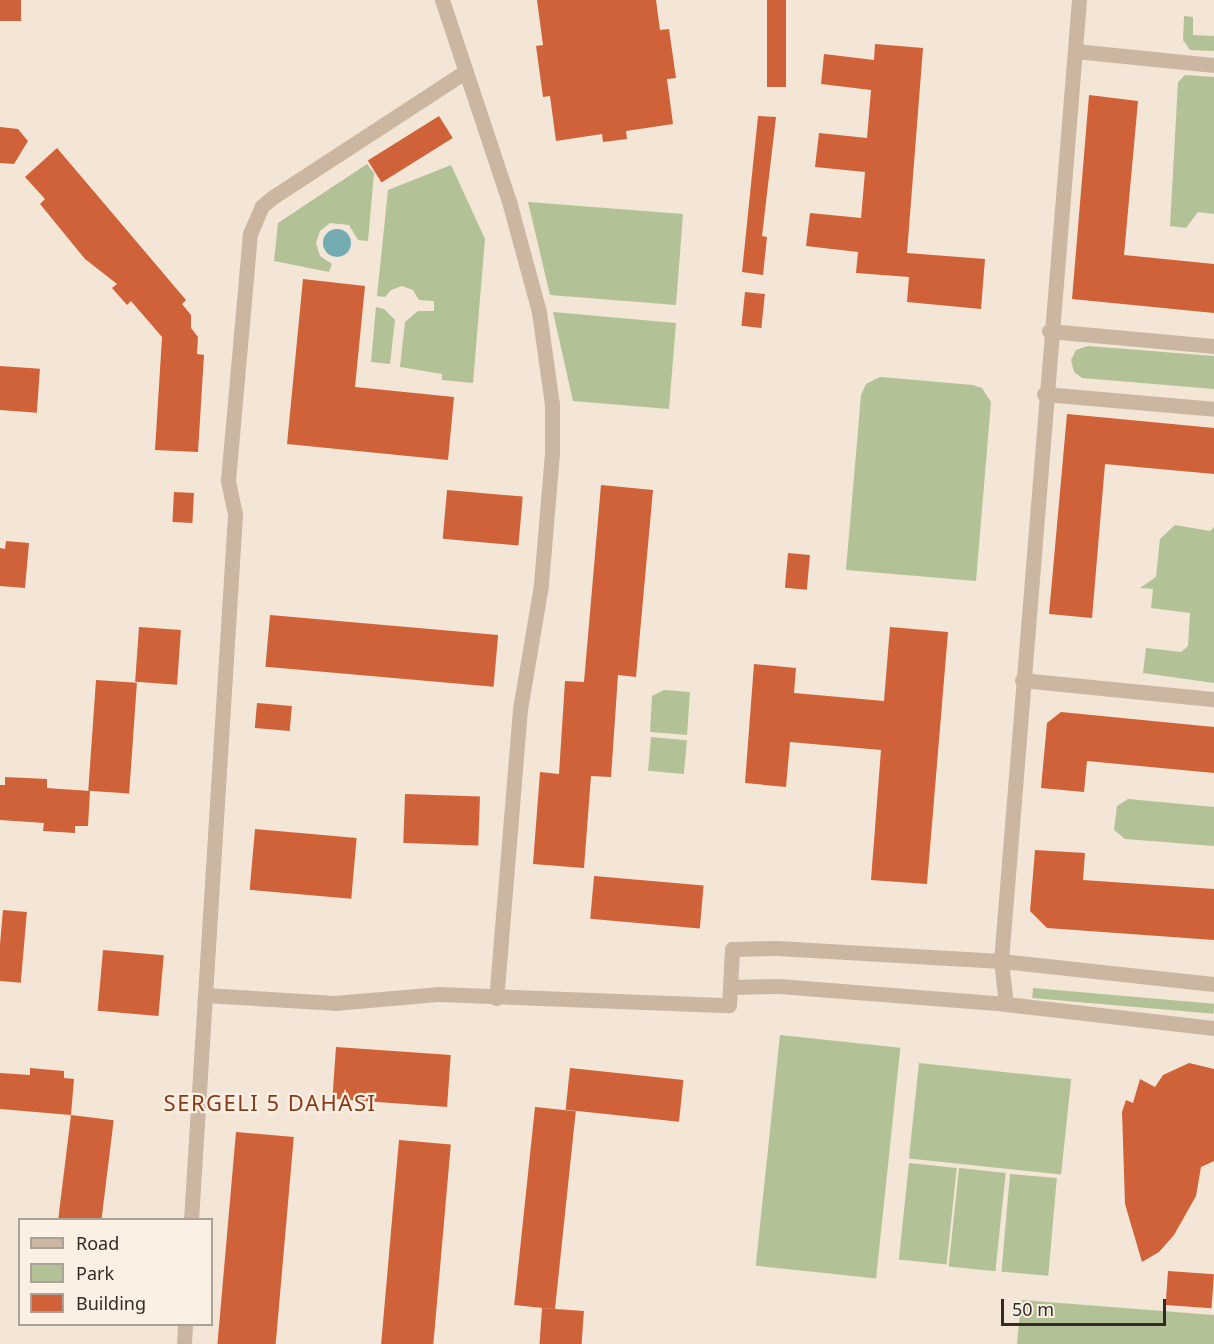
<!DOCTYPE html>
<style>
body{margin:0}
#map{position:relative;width:1214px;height:1344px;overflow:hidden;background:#f3e6d6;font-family:"Noto Sans",sans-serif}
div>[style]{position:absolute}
.green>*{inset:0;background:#b2c296;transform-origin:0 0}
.water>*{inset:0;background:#74adb1}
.round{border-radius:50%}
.building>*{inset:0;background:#cf6238;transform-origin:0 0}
.minor>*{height:15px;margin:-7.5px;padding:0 7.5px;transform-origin:7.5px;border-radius:7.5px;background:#cbb6a2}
span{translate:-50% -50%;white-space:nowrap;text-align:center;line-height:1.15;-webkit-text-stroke:4.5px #faf0e3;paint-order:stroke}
.neighbourhood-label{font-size:22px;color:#8a3818;letter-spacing:1.5px}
.legend{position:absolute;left:18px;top:1218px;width:195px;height:108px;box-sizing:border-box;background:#faf0e3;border:2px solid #aba197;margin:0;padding:8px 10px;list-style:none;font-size:18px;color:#352b25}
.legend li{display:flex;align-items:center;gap:12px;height:30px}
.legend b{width:30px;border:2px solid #aba197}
.scale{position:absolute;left:1001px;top:1299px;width:165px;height:27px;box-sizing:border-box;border:3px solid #352b25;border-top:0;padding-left:8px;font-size:18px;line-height:21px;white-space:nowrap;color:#352b25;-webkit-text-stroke:4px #faf0e3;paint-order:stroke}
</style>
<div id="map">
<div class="green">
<i style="clip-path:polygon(1184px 16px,1193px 17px,1193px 35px,1214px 36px,1214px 51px,1190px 50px,1183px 40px)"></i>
<i style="clip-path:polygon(1185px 75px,1214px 77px,1214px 214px,1198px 212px,1186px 228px,1170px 226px,1178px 82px)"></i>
<i style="clip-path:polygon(367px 164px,374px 173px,368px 241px,358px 240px,349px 225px,330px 223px,320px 231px,316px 243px,320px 256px,332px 264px,329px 272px,274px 261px,278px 223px)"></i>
<i style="clip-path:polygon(451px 165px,485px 239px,473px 383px,442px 380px,442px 374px,400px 367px,405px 322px,418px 311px,434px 311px,434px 301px,419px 300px,413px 290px,402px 286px,391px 290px,385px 297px,377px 296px,388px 190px)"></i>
<i style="clip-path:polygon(528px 202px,683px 214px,676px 305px,550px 295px)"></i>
<i style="clip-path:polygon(376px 307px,384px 309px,395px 320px,390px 364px,371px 362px)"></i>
<i style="clip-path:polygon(553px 312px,676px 323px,669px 409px,573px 401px)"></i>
<i style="clip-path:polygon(1088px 346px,1214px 356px,1214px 389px,1082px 378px,1074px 372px,1071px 360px,1076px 350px)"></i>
<i style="clip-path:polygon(880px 377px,973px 385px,982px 388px,991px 402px,976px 581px,846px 570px,861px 395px,866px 384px)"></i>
<i style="clip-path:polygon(1175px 525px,1210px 531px,1214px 527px,1214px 683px,1143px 673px,1146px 648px,1181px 652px,1188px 646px,1190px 613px,1151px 608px,1153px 589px,1140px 588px,1156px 577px,1160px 539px)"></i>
<i style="clip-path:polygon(664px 690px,690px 692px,687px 735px,650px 732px,652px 696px)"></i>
<i style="left:651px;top:737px;width:36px;height:34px;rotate:5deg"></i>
<i style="clip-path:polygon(1128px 799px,1214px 807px,1214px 846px,1125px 839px,1114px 830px,1117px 806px)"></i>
<i style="left:1033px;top:988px;width:182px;height:10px;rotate:5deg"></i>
<i style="left:780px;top:1035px;width:121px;height:232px;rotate:6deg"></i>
<i style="left:919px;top:1063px;width:153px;height:96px;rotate:6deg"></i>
<i style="left:909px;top:1163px;width:48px;height:97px;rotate:6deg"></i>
<i style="left:959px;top:1168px;width:47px;height:99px;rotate:6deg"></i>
<i style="left:1010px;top:1174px;width:47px;height:98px;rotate:5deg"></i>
<i style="clip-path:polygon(1021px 1300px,1214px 1315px,1214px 1344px,1017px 1344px)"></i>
</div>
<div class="water">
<i class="round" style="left:323px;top:229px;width:28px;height:28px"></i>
</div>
<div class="building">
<i style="left:0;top:0;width:21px;height:21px"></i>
<i style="clip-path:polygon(537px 0,656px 0,660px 30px,669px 29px,676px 78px,667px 79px,673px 124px,626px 131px,627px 139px,603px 142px,602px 134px,556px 141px,550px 96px,543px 97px,536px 46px,543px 45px)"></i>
<i style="left:767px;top:0;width:19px;height:87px"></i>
<i style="clip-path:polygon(875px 44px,923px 48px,907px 253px,985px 259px,981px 309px,907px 302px,909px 277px,856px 273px,858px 252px,806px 246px,810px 213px,861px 218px,865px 172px,815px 167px,819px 133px,867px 138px,871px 90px,821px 84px,824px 54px,874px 60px)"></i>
<i style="clip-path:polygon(1089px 95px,1138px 101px,1124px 255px,1214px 264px,1214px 313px,1072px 299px)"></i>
<i style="left:439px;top:116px;width:26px;height:84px;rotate:58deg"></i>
<i style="clip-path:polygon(758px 116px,776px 117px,762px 236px,767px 237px,763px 275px,742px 272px)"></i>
<i style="clip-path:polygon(0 127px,18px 129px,28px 141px,14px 164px,0 163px)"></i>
<i style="clip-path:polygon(57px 148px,186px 300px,182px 304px,191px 315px,191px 328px,198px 337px,197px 354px,204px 355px,198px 452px,155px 450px,162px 337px,131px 301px,127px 305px,112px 288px,117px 284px,85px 259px,40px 204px,45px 199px,25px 177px)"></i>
<i style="clip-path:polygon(303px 279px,365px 286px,355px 387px,454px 397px,448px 460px,287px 444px)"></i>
<i style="left:745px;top:292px;width:20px;height:34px;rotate:6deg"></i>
<i style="left:0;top:366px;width:40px;height:44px;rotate:4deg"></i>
<i style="clip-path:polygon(1067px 414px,1214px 428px,1214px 474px,1105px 464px,1092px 618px,1049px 614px)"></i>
<i style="clip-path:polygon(601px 485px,653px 490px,636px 677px,618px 675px,611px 777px,591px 776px,584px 868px,533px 864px,540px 772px,559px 774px,565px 681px,584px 682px)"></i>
<i style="left:447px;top:490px;width:76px;height:49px;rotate:5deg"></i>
<i style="left:174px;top:492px;width:20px;height:30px;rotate:3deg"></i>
<i style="clip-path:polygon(6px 541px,29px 543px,25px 588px,0 586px,0 548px,5px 549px)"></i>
<i style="left:788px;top:553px;width:22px;height:35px;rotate:5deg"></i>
<i style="left:270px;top:615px;width:229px;height:52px;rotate:5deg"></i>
<i style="left:139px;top:627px;width:42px;height:55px;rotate:4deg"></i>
<i style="clip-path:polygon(890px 627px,948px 632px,927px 884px,871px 880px,881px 750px,790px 742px,786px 787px,745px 783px,754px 664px,796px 668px,794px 693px,884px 701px)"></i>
<i style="left:96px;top:680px;width:41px;height:111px;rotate:4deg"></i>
<i style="left:257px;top:703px;width:35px;height:25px;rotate:5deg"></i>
<i style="clip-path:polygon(1061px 712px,1214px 727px,1214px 773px,1087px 761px,1084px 792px,1041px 788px,1047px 723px)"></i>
<i style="clip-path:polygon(5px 777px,47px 779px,47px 788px,90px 791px,88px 826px,75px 826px,75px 833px,43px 831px,44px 823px,0 820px,0 785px,5px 785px)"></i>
<i style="left:405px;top:794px;width:75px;height:49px;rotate:2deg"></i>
<i style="left:255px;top:829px;width:102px;height:61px;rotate:5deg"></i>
<i style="clip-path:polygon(1035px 850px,1085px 853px,1083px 880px,1214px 889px,1214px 940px,1047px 928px,1030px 911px)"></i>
<i style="left:594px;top:876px;width:110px;height:43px;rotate:5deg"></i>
<i style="left:3px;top:910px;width:24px;height:71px;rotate:5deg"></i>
<i style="left:103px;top:950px;width:61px;height:61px;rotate:5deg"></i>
<i style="left:336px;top:1047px;width:115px;height:52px;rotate:4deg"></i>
<i style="clip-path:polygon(1189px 1063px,1214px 1069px,1214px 1161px,1201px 1167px,1196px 1196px,1174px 1235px,1159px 1252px,1142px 1262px,1125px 1204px,1122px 1112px,1126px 1100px,1133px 1103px,1140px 1079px,1155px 1087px,1163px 1075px)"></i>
<i style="clip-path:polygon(30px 1068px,64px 1071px,64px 1078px,74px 1079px,71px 1115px,0 1109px,0 1073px,30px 1075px)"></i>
<i style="left:570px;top:1068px;width:114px;height:42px;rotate:6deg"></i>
<i style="left:535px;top:1107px;width:41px;height:199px;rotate:6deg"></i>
<i style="left:71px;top:1115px;width:43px;height:105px;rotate:7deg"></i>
<i style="left:236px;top:1132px;width:58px;height:213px;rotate:5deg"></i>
<i style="left:399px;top:1140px;width:52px;height:205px;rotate:5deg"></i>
<i style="left:1168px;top:1271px;width:46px;height:34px;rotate:4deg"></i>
<i style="left:542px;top:1308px;width:42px;height:36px;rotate:4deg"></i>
</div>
<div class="minor">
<i style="left:442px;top:0;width:216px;rotate:71.6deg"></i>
<i style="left:510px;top:205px;width:111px;rotate:74.8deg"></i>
<i style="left:539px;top:312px;width:93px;rotate:82deg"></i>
<i style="left:552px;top:404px;width:49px;rotate:90deg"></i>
<i style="left:552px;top:453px;width:132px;rotate:94.8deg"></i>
<i style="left:541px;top:585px;width:126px;rotate:99.6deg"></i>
<i style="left:520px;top:709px;width:290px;rotate:94.7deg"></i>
<i style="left:1075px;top:51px;width:140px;rotate:5.8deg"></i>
<i style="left:1049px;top:331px;width:166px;rotate:5.2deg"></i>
<i style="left:1044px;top:394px;width:171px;rotate:5deg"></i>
<i style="left:1022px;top:680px;width:193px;rotate:5.7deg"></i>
<i style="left:731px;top:987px;width:48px;rotate:-1.2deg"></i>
<i style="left:779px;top:986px;width:228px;rotate:4.5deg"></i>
<i style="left:1006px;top:1004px;width:209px;rotate:6.6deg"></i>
<i style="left:205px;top:995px;width:129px;rotate:3.5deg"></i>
<i style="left:334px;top:1003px;width:104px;rotate:-4.9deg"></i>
<i style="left:438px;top:994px;width:291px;rotate:2.2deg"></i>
<i style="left:729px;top:1005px;width:56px;rotate:-86.9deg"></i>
<i style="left:732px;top:949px;width:45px;rotate:-1.3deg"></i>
<i style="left:777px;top:948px;width:224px;rotate:3.3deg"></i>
<i style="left:1001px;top:961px;width:214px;rotate:6.2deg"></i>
<i style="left:1006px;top:1004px;width:43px;rotate:-96.6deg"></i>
<i style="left:1001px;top:961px;width:964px;rotate:-85.36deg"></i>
<i style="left:191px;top:1220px;width:707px;rotate:-86.43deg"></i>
<i style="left:235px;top:514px;width:35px;rotate:-102deg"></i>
<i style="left:228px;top:480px;width:247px;rotate:-84.9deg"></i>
<i style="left:250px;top:234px;width:30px;rotate:-67deg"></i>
<i style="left:262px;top:206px;width:14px;rotate:-39deg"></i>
<i style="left:273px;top:197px;width:230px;rotate:-33.1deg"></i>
<i style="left:184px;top:1344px;width:20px;rotate:-87deg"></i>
</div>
<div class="neighbourhood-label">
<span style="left:270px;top:1103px">SERGELI 5 DAHASI</span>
</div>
<ul class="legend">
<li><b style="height:8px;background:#cbb6a2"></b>Road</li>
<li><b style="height:16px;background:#b2c296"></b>Park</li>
<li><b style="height:16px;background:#cf6238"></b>Building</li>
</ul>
<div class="scale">50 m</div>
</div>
